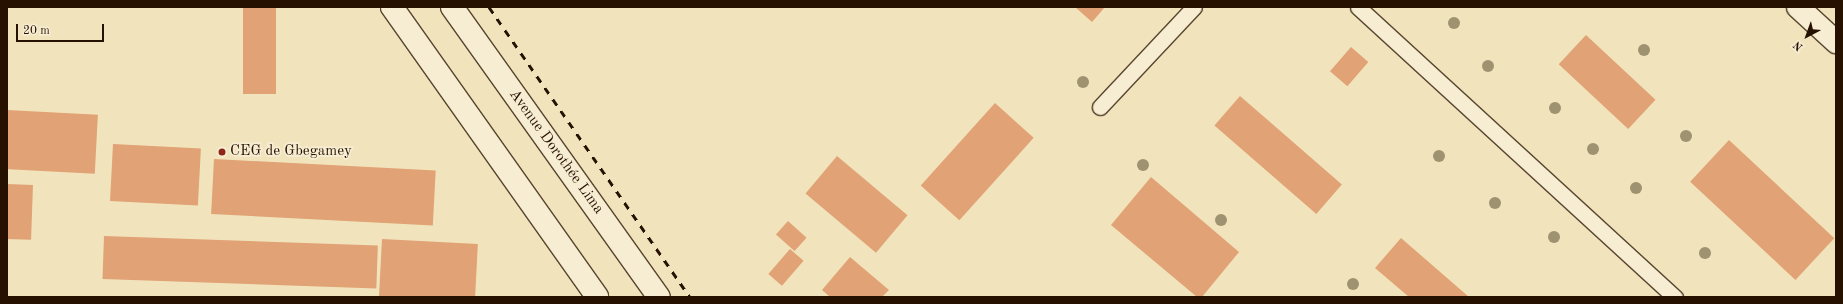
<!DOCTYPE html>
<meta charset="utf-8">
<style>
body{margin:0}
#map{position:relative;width:1843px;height:304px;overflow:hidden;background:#f1e4bc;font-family:"Old Standard TT",serif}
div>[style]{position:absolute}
.building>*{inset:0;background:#e1a275;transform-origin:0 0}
.roads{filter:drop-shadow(1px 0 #59462f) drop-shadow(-1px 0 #59462f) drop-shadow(0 1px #59462f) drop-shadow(0 -1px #59462f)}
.lane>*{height:15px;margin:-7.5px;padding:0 7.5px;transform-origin:7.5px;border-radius:7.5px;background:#f6edd3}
.secondary>*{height:22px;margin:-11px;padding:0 11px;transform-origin:11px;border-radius:11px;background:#f6edd3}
.rail>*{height:3px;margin-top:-1.5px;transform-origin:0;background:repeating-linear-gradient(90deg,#261100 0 7px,transparent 0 14px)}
.trees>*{width:12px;height:12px;margin:-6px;border-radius:50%;background:#9f9270}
.dots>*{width:11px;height:11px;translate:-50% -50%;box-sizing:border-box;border:2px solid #f6edd3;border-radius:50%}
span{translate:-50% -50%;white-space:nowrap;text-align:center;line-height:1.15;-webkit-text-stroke:3.5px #f6edd3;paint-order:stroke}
.poi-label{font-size:15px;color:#261100}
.left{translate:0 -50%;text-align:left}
.street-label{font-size:15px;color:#261100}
.frame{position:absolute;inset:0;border:8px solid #261100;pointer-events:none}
.north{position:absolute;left:1787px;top:16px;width:40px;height:40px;-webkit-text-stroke:3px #f6edd3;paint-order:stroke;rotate:221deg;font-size:11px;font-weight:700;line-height:16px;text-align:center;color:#261100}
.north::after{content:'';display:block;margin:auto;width:14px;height:18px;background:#261100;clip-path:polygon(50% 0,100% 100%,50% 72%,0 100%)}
.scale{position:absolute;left:16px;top:24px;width:88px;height:18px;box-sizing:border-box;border:2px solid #261100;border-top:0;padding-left:5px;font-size:12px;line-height:14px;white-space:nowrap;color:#261100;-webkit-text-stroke:3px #f6edd3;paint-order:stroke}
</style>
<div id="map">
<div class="building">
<i style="left:243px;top:7px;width:33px;height:87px"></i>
<i style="clip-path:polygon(1075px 7px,1105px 7px,1092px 22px)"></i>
<i style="left:1586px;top:35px;width:95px;height:40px;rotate:43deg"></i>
<i style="left:1351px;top:47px;width:23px;height:32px;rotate:41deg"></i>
<i style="left:1240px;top:96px;width:135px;height:39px;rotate:41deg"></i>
<i style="left:995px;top:103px;width:52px;height:111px;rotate:42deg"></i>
<i style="left:7px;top:110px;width:91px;height:59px;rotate:3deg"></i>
<i style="left:1729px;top:140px;width:144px;height:57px;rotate:43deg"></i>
<i style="left:113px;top:144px;width:88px;height:57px;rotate:3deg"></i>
<i style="left:837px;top:156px;width:92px;height:49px;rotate:40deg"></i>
<i style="left:214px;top:159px;width:222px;height:55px;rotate:3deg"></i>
<i style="clip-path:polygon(1151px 177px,1239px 252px,1202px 297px,1197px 297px,1111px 225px)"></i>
<i style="left:7px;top:184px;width:26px;height:55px;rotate:2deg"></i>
<i style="left:788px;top:221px;width:25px;height:18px;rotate:42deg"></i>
<i style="left:104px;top:236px;width:274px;height:43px;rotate:2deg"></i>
<i style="clip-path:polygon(1401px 238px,1469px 297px,1409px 297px,1375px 268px)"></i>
<i style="left:382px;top:239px;width:96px;height:58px;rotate:3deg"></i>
<i style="left:790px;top:249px;width:18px;height:33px;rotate:41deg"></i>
<i style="clip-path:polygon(850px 257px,889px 290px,882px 297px,830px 297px,822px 290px)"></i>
</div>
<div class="roads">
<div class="lane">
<i style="left:1358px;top:7px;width:430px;rotate:42.5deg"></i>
<i style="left:1100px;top:107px;width:137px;rotate:-46.8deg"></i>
</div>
<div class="secondary">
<i style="left:392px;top:7px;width:355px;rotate:54.7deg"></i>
<i style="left:452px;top:7px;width:356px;rotate:54.5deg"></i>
<i style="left:1798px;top:7px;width:52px;rotate:42.6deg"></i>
</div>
</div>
<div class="rail">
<i style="left:489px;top:7px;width:353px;rotate:55.3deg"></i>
</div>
<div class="trees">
<i style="left:1454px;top:23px"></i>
<i style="left:1644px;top:50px"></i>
<i style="left:1488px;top:66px"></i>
<i style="left:1083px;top:82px"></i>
<i style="left:1555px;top:108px"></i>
<i style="left:1686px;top:136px"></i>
<i style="left:1593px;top:149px"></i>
<i style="left:1439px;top:156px"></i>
<i style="left:1143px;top:165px"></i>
<i style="left:1636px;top:188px"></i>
<i style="left:1495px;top:203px"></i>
<i style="left:1221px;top:220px"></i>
<i style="left:1554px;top:237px"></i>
<i style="left:1705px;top:253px"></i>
<i style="left:1353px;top:284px"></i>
</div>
<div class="dots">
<i style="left:222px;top:152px;background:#8f2418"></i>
</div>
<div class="poi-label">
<span class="left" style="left:230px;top:152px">CEG de Gbegamey</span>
</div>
<div class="street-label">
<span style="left:556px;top:152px;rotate:54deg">Avenue Dorothée Lima</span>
</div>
<div class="frame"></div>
<div class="north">N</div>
<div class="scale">20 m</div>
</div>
